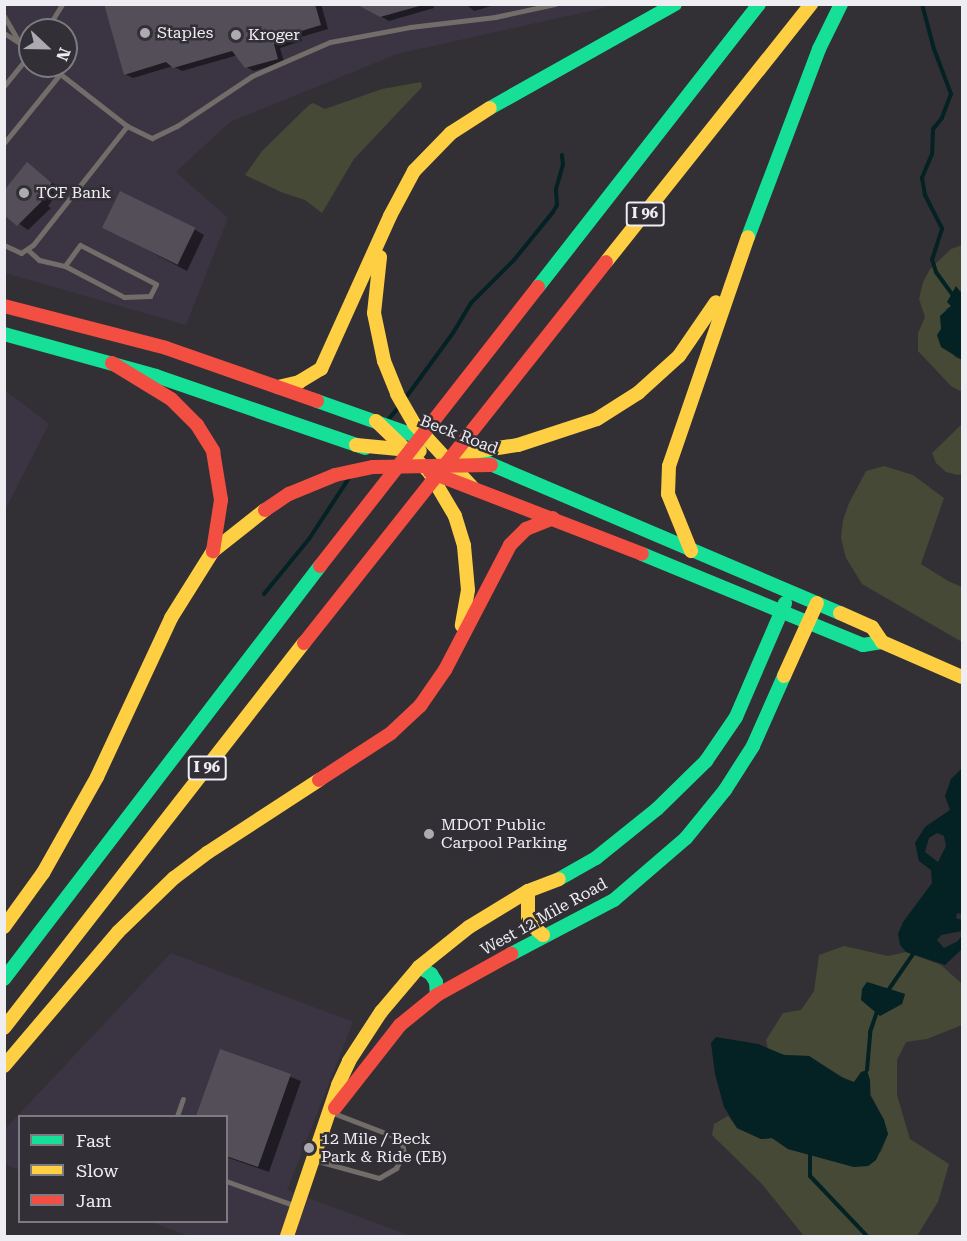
<!DOCTYPE html>
<style>
body{margin:0}
#map{position:relative;width:967px;height:1241px;overflow:hidden;background:#323035;font-family:"Roboto Serif",serif}
div>[style]{position:absolute}
.commercial>*{inset:0;background:#3a3443}
.industrial>*{inset:0;background:#3b3443}
.green>*{inset:0;background:#454935}
.water>*{inset:0;background:#042123}
.shadow>*{inset:0;background:#0007}
.stream>*{height:4px;margin:-2px;padding:0 2px;transform-origin:2px;border-radius:2px;background:#042123}
.building>*{inset:0;background:#534e58;transform-origin:0 0}
.lane>*{height:5px;margin:-2.5px;padding:0 2.5px;transform-origin:2.5px;border-radius:2.5px;background:#736d6a}
.fast>*{height:14px;margin:-7px;padding:0 7px;transform-origin:7px;border-radius:7px;background:#16e098}
.slow>*{height:14px;margin:-7px;padding:0 7px;transform-origin:7px;border-radius:7px;background:#ffcf43}
.jam>*{height:14px;margin:-7px;padding:0 7px;transform-origin:7px;border-radius:7px;background:#f24e42}
.dots>*{width:16px;height:16px;translate:-50% -50%;box-sizing:border-box;border:3px solid #322f36;border-radius:50%}
span{translate:-50% -50%;white-space:nowrap;text-align:center;line-height:1.15;-webkit-text-stroke:5px #322f36;paint-order:stroke}
.shield-label span{padding:2px 4px;background:#322f36;border:2px solid;border-radius:4px;-webkit-text-stroke-width:0}
.shield-label{font-size:15px;color:#eeedf1;font-weight:700}
.poi-label{font-size:16px;color:#eeedf1}
.left{translate:0 -50%;text-align:left}
.street-label{font-size:16px;color:#eeedf1}
.frame{position:absolute;inset:0;border:6px solid #eeedf1;pointer-events:none}
.legend{position:absolute;left:18px;top:1115px;width:210px;height:108px;box-sizing:border-box;background:#322f36;border:2px solid #7d7b81;margin:0;padding:8px 10px;list-style:none;font-size:18px;color:#eeedf1}
.legend li{display:flex;align-items:center;gap:12px;height:30px}
.legend b{width:30px;border:2px solid #7d7b81}
.north{position:absolute;left:18px;top:18px;width:60px;height:60px;box-sizing:border-box;background:#322f36;border:2px solid #7d7b81;border-radius:50%;rotate:112deg;font-size:16px;font-weight:700;line-height:24px;text-align:center;color:#eeedf1}
.north::after{content:'';display:block;margin:auto;width:21px;height:27px;background:#acabaf;clip-path:polygon(50% 0,100% 100%,50% 72%,0 100%)}
</style>
<div id="map">
<div class="commercial">
<i style="clip-path:polygon(evenodd,4px 5px,617px 5px,397px 54px,230px 122px,176px 172px,228px 218px,186px 325px,5px 273px,4px 5px,30px 30px,66px 30px,66px 66px,30px 66px,30px 30px)"></i>
<i style="clip-path:polygon(5px 390px,49px 424px,5px 510px)"></i>
</div>
<div class="industrial">
<i style="clip-path:polygon(171px 953px,353px 1022px,287px 1190px,411px 1236px,189px 1236px,151px 1222px,226px 1222px,226px 1116px,20px 1116px,19px 1170px,5px 1164px,4px 1130px)"></i>
</div>
<div class="green">
<i style="clip-path:polygon(421px 82px,422px 87px,354px 159px,322px 213px,305px 200px,281px 192px,245px 175px,262px 151px,309px 105px,313px 103px,325px 109px,382px 89px)"></i>
<i style="clip-path:polygon(962px 245px,962px 294px,960px 290px,951px 306px,946px 309px,940px 333px,955px 357px,962px 360px,962px 392px,951px 386px,918px 351px,918px 333px,925px 317px,919px 299px,923px 282px,930px 269px,951px 249px)"></i>
<i style="clip-path:polygon(962px 424px,962px 474px,958px 475px,946px 472px,936px 463px,932px 453px)"></i>
<i style="clip-path:polygon(884px 466px,913px 475px,944px 498px,921px 564px,948px 581px,962px 587px,962px 642px,862px 584px,846px 558px,841px 538px,843px 520px,849px 503px,866px 471px)"></i>
<i style="clip-path:polygon(evenodd,844px 946px,888px 956px,906px 952px,941px 965px,962px 984px,962px 1025px,927px 1039px,906px 1042px,897px 1060px,897px 1095px,910px 1139px,949px 1164px,938px 1202px,917px 1236px,804px 1236px,761px 1183px,712px 1135px,714px 1124px,728px 1116px,737px 1128px,761px 1139px,772px 1138px,788px 1149px,854px 1167px,881px 1152px,888px 1134px,884px 1120px,871px 1095px,870px 1080px,861px 1072px,855px 1082px,849px 1081px,809px 1056px,784px 1055px,768px 1049px,766px 1040px,783px 1013px,801px 1010px,814px 991px,819px 955px,844px 946px,867px 982px,905px 994px,902px 1004px,871px 1008px,868px 1005px,867px 982px)"></i>
</div>
<div class="water">
<i style="clip-path:polygon(956px 286px,962px 294px,962px 360px,941px 347px,937px 335px,941px 329px,940px 316px,951px 306px,947px 302px)"></i>
<i style="clip-path:polygon(evenodd,962px 768px,962px 914px,957px 913px,956px 918px,962px 920px,962px 931px,941px 935px,937px 940px,944px 948px,958px 941px,962px 935px,962px 949px,945px 965px,906px 952px,900px 945px,898px 934px,903px 922px,932px 883px,931px 870px,919px 861px,915px 843px,925px 827px,950px 810px,945px 796px,951px 779px,962px 768px,937px 833px,944px 836px,946px 846px,938px 862px,925px 852px,929px 838px,937px 833px)"></i>
<i style="clip-path:polygon(867px 982px,905px 994px,902px 1004px,880px 1016px,861px 1000px,862px 989px)"></i>
<i style="clip-path:polygon(716px 1037px,758px 1044px,784px 1055px,809px 1056px,841px 1077px,854px 1082px,861px 1072px,867px 1070px,870px 1080px,870px 1095px,884px 1120px,888px 1134px,876px 1160px,868px 1166px,854px 1167px,788px 1149px,772px 1138px,761px 1139px,737px 1128px,724px 1107px,715px 1074px,711px 1043px)"></i>
</div>
<div class="shadow">
<i style="clip-path:polygon(106px 4px,321px 4px,328px 29px,301px 37px,302px 41px,280px 48px,284px 62px,254px 71px,246px 67px,238px 55px,182px 71px,173px 66px,133px 78px,125px 74px)"></i>
<i style="clip-path:polygon(359px 4px,433px 4px,434px 8px,389px 21px)"></i>
<i style="clip-path:polygon(466px 4px,498px 4px,474px 11px)"></i>
<i style="clip-path:polygon(27px 164px,61px 189px,48px 206px,51px 208px,28px 230px,4px 213px,4px 186px,8px 188px)"></i>
<i style="clip-path:polygon(194px 229px,204px 235px,187px 271px,115px 233px)"></i>
<i style="clip-path:polygon(221px 1050px,301px 1081px,269px 1172px,226px 1157px,226px 1116px,198px 1116px)"></i>
</div>
<div class="stream">
<i style="left:922px;top:4px;width:47px;rotate:75.1deg"></i>
<i style="left:934px;top:49px;width:48px;rotate:69.3deg"></i>
<i style="left:951px;top:94px;width:26px;rotate:111deg"></i>
<i style="left:942px;top:118px;width:14px;rotate:129deg"></i>
<i style="left:933px;top:129px;width:25px;rotate:92deg"></i>
<i style="left:932px;top:154px;width:26px;rotate:113deg"></i>
<i style="left:922px;top:178px;width:17px;rotate:80deg"></i>
<i style="left:925px;top:195px;width:38px;rotate:63deg"></i>
<i style="left:942px;top:229px;width:32px;rotate:108deg"></i>
<i style="left:932px;top:259px;width:14px;rotate:73deg"></i>
<i style="left:936px;top:272px;width:27px;rotate:54deg"></i>
<i style="left:407px;top:396px;width:78px;rotate:-53.9deg"></i>
<i style="left:453px;top:333px;width:35px;rotate:-59deg"></i>
<i style="left:471px;top:303px;width:61px;rotate:-45deg"></i>
<i style="left:514px;top:260px;width:62px;rotate:-50.9deg"></i>
<i style="left:553px;top:212px;width:8px;rotate:-60deg"></i>
<i style="left:557px;top:205px;width:16px;rotate:-94deg"></i>
<i style="left:556px;top:189px;width:25px;rotate:-74deg"></i>
<i style="left:563px;top:165px;width:10px;rotate:-96deg"></i>
<i style="left:386px;top:422px;width:20px;rotate:-49deg"></i>
<i style="left:264px;top:594px;width:71px;rotate:-50.7deg"></i>
<i style="left:309px;top:539px;width:73px;rotate:-56.7deg"></i>
<i style="left:887px;top:992px;width:46px;rotate:-55.6deg"></i>
<i style="left:867px;top:1070px;width:38px;rotate:-85deg"></i>
<i style="left:870px;top:1032px;width:24px;rotate:-71deg"></i>
<i style="left:810px;top:1155px;width:21px;rotate:90deg"></i>
<i style="left:810px;top:1176px;width:83px;rotate:46.5deg"></i>
</div>
<div class="building">
<i style="clip-path:polygon(104px 4px,315px 4px,321px 25px,295px 33px,296px 37px,274px 44px,278px 59px,245px 68px,232px 51px,173px 68px,166px 62px,124px 75px)"></i>
<i style="clip-path:polygon(356px 4px,423px 4px,423px 5px,380px 17px)"></i>
<i style="clip-path:polygon(27px 162px,52px 183px,39px 199px,42px 201px,17px 226px,4px 215px,4px 186px,6px 188px)"></i>
<i style="left:120px;top:191px;width:84px;height:41px;rotate:26deg"></i>
<i style="clip-path:polygon(220px 1049px,291px 1074px,258px 1167px,226px 1156px,226px 1116px,196px 1116px)"></i>
</div>
<div class="lane">
<i style="left:4px;top:16px;width:28px;rotate:60deg"></i>
<i style="left:46px;top:30px;width:31px;rotate:-58deg"></i>
<i style="left:4px;top:33px;width:31px;rotate:33deg"></i>
<i style="left:50px;top:66px;width:98px;rotate:37.9deg"></i>
<i style="left:127px;top:126px;width:28px;rotate:26deg"></i>
<i style="left:152px;top:138px;width:28px;rotate:-26deg"></i>
<i style="left:177px;top:126px;width:90px;rotate:-33.7deg"></i>
<i style="left:252px;top:76px;width:85px;rotate:-23.6deg"></i>
<i style="left:330px;top:42px;width:81px;rotate:-10.6deg"></i>
<i style="left:410px;top:27px;width:86px;rotate:-6.7deg"></i>
<i style="left:495px;top:17px;width:61px;rotate:-12.2deg"></i>
<i style="left:4px;top:86px;width:41px;rotate:-50.9deg"></i>
<i style="left:4px;top:143px;width:89px;rotate:-50.9deg"></i>
<i style="left:4px;top:245px;width:19px;rotate:25deg"></i>
<i style="left:21px;top:253px;width:14px;rotate:-34deg"></i>
<i style="left:33px;top:245px;width:152px;rotate:-51.7deg"></i>
<i style="left:28px;top:250px;width:15px;rotate:42deg"></i>
<i style="left:39px;top:260px;width:27px;rotate:13deg"></i>
<i style="left:65px;top:266px;width:67px;rotate:27.7deg"></i>
<i style="left:124px;top:297px;width:26px;rotate:-2deg"></i>
<i style="left:150px;top:296px;width:13px;rotate:-63deg"></i>
<i style="left:156px;top:284px;width:85px;rotate:-152.8deg"></i>
<i style="left:80px;top:245px;width:26px;rotate:126deg"></i>
<i style="left:177px;top:1116px;width:18px;rotate:-71deg"></i>
<i style="left:314px;top:1160px;width:67px;rotate:15.5deg"></i>
<i style="left:379px;top:1178px;width:20px;rotate:-30deg"></i>
<i style="left:396px;top:1168px;width:17px;rotate:-62deg"></i>
<i style="left:404px;top:1153px;width:14px;rotate:-102deg"></i>
<i style="left:401px;top:1139px;width:73px;rotate:-159.1deg"></i>
<i style="left:226px;top:1181px;width:74px;rotate:19.7deg"></i>
</div>
<div class="fast">
<i style="left:490px;top:108px;width:212px;rotate:-29.3deg"></i>
<i style="left:748px;top:237px;width:201px;rotate:-69.3deg"></i>
<i style="left:819px;top:49px;width:50px;rotate:-63.9deg"></i>
<i style="left:538px;top:287px;width:359px;rotate:-52deg"></i>
<i style="left:4px;top:334px;width:158px;rotate:15.4deg"></i>
<i style="left:156px;top:376px;width:221px;rotate:19deg"></i>
<i style="left:317px;top:401px;width:117px;rotate:19.5deg"></i>
<i style="left:481px;top:460px;width:390px;rotate:23.1deg"></i>
<i style="left:642px;top:554px;width:239px;rotate:22.4deg"></i>
<i style="left:863px;top:645px;width:19px;rotate:-9deg"></i>
<i style="left:559px;top:879px;width:43px;rotate:-29.6deg"></i>
<i style="left:596px;top:858px;width:78px;rotate:-38.8deg"></i>
<i style="left:657px;top:809px;width:69px;rotate:-44.4deg"></i>
<i style="left:706px;top:761px;width:53px;rotate:-55.7deg"></i>
<i style="left:736px;top:717px;width:124px;rotate:-66.7deg"></i>
<i style="left:511px;top:954px;width:116px;rotate:-27.7deg"></i>
<i style="left:614px;top:900px;width:95px;rotate:-40.7deg"></i>
<i style="left:686px;top:838px;width:62px;rotate:-50.9deg"></i>
<i style="left:725px;top:790px;width:52px;rotate:-57.5deg"></i>
<i style="left:753px;top:746px;width:77px;rotate:-66.1deg"></i>
<i style="left:419px;top:967px;width:14px;rotate:30deg"></i>
<i style="left:431px;top:974px;width:9px;rotate:58deg"></i>
<i style="left:436px;top:982px;width:13px;rotate:86deg"></i>
<i style="left:4px;top:979px;width:520px;rotate:-52.58deg"></i>
</div>
<div class="slow">
<i style="left:380px;top:257px;width:56px;rotate:96.1deg"></i>
<i style="left:374px;top:313px;width:49px;rotate:78.2deg"></i>
<i style="left:384px;top:361px;width:35px;rotate:68deg"></i>
<i style="left:397px;top:394px;width:34px;rotate:60deg"></i>
<i style="left:414px;top:424px;width:87px;rotate:47.3deg"></i>
<i style="left:606px;top:262px;width:330px;rotate:-51.5deg"></i>
<i style="left:278px;top:387px;width:22px;rotate:-13deg"></i>
<i style="left:299px;top:382px;width:26px;rotate:-31deg"></i>
<i style="left:321px;top:369px;width:168px;rotate:-65.7deg"></i>
<i style="left:390px;top:216px;width:51px;rotate:-61.9deg"></i>
<i style="left:414px;top:171px;width:53px;rotate:-45.8deg"></i>
<i style="left:451px;top:133px;width:46px;rotate:-32.7deg"></i>
<i style="left:376px;top:421px;width:74px;rotate:43.9deg"></i>
<i style="left:429px;top:472px;width:51px;rotate:59.4deg"></i>
<i style="left:455px;top:516px;width:31px;rotate:73deg"></i>
<i style="left:464px;top:546px;width:44px;rotate:84.8deg"></i>
<i style="left:468px;top:590px;width:36px;rotate:100deg"></i>
<i style="left:356px;top:445px;width:64px;rotate:5.4deg"></i>
<i style="left:459px;top:454px;width:60px;rotate:-8.7deg"></i>
<i style="left:518px;top:445px;width:83px;rotate:-18.2deg"></i>
<i style="left:597px;top:419px;width:49px;rotate:-32.4deg"></i>
<i style="left:638px;top:393px;width:55px;rotate:-42.1deg"></i>
<i style="left:679px;top:356px;width:65px;rotate:-55.6deg"></i>
<i style="left:691px;top:551px;width:61px;rotate:-112deg"></i>
<i style="left:668px;top:494px;width:28px;rotate:-88deg"></i>
<i style="left:669px;top:466px;width:242px;rotate:-71deg"></i>
<i style="left:840px;top:613px;width:35px;rotate:24deg"></i>
<i style="left:872px;top:627px;width:18px;rotate:56deg"></i>
<i style="left:882px;top:642px;width:87px;rotate:23.6deg"></i>
<i style="left:784px;top:676px;width:80px;rotate:-65.7deg"></i>
<i style="left:528px;top:891px;width:31px;rotate:90deg"></i>
<i style="left:528px;top:922px;width:20px;rotate:41deg"></i>
<i style="left:4px;top:927px;width:67px;rotate:-54.2deg"></i>
<i style="left:43px;top:873px;width:110px;rotate:-60.6deg"></i>
<i style="left:97px;top:777px;width:175px;rotate:-65deg"></i>
<i style="left:171px;top:618px;width:79px;rotate:-57.9deg"></i>
<i style="left:213px;top:551px;width:66px;rotate:-38.3deg"></i>
<i style="left:4px;top:1028px;width:488px;rotate:-52.1deg"></i>
<i style="left:4px;top:1066px;width:176px;rotate:-49.6deg"></i>
<i style="left:118px;top:932px;width:78px;rotate:-44deg"></i>
<i style="left:174px;top:878px;width:41px;rotate:-37.1deg"></i>
<i style="left:207px;top:853px;width:134px;rotate:-33.1deg"></i>
<i style="left:287px;top:1236px;width:159px;rotate:-71.3deg"></i>
<i style="left:338px;top:1085px;width:26px;rotate:-65deg"></i>
<i style="left:349px;top:1061px;width:59px;rotate:-56.9deg"></i>
<i style="left:381px;top:1012px;width:59px;rotate:-49.8deg"></i>
<i style="left:419px;top:967px;width:64px;rotate:-38.7deg"></i>
<i style="left:469px;top:927px;width:69px;rotate:-31.4deg"></i>
<i style="left:528px;top:891px;width:33px;rotate:-21deg"></i>
</div>
<div class="jam">
<i style="left:4px;top:306px;width:167px;rotate:14.5deg"></i>
<i style="left:166px;top:348px;width:160px;rotate:19.3deg"></i>
<i style="left:112px;top:363px;width:69px;rotate:31.4deg"></i>
<i style="left:171px;top:399px;width:37px;rotate:45deg"></i>
<i style="left:197px;top:425px;width:31px;rotate:58deg"></i>
<i style="left:213px;top:451px;width:50px;rotate:80.7deg"></i>
<i style="left:221px;top:500px;width:52px;rotate:98.9deg"></i>
<i style="left:430px;top:472px;width:227px;rotate:21.1deg"></i>
<i style="left:265px;top:510px;width:29px;rotate:-34deg"></i>
<i style="left:289px;top:494px;width:50px;rotate:-22.4deg"></i>
<i style="left:335px;top:475px;width:39px;rotate:-12deg"></i>
<i style="left:373px;top:467px;width:118px;rotate:-1deg"></i>
<i style="left:320px;top:566px;width:354px;rotate:-52deg"></i>
<i style="left:304px;top:643px;width:486px;rotate:-51.6deg"></i>
<i style="left:319px;top:780px;width:86px;rotate:-33.1deg"></i>
<i style="left:391px;top:733px;width:40px;rotate:-43deg"></i>
<i style="left:420px;top:706px;width:44px;rotate:-55.2deg"></i>
<i style="left:445px;top:670px;width:141px;rotate:-62.5deg"></i>
<i style="left:510px;top:545px;width:23px;rotate:-45deg"></i>
<i style="left:526px;top:529px;width:29px;rotate:-22deg"></i>
<i style="left:335px;top:1108px;width:105px;rotate:-51.9deg"></i>
<i style="left:400px;top:1025px;width:48px;rotate:-39deg"></i>
<i style="left:437px;top:995px;width:85px;rotate:-29deg"></i>
</div>
<div class="dots">
<i style="left:145px;top:33px;background:#acabaf"></i>
<i style="left:236px;top:35px;background:#acabaf"></i>
<i style="left:24px;top:193px;background:#acabaf"></i>
<i style="left:429px;top:834px;background:#acabaf"></i>
<i style="left:309px;top:1148px;background:#acabaf"></i>
</div>
<div class="shield-label">
<span style="left:645px;top:214px">I 96</span>
<span style="left:207px;top:768px">I 96</span>
</div>
<div class="poi-label">
<span class="left" style="left:157px;top:33px">Staples</span>
<span class="left" style="left:248px;top:35px">Kroger</span>
<span class="left" style="left:36px;top:193px">TCF Bank</span>
<span class="left" style="left:441px;top:834px">MDOT Public<br>Carpool Parking</span>
<span class="left" style="left:321px;top:1148px">12 Mile / Beck<br>Park &amp; Ride (EB)</span>
</div>
<div class="street-label">
<span style="left:459px;top:435px;rotate:21deg">Beck Road</span>
<span style="left:544px;top:917px;rotate:-29deg">West 12 Mile Road</span>
</div>
<div class="frame"></div>
<ul class="legend">
<li><b style="height:8px;background:#16e098"></b>Fast</li>
<li><b style="height:8px;background:#ffcf43"></b>Slow</li>
<li><b style="height:8px;background:#f24e42"></b>Jam</li>
</ul>
<div class="north">N</div>
</div>
